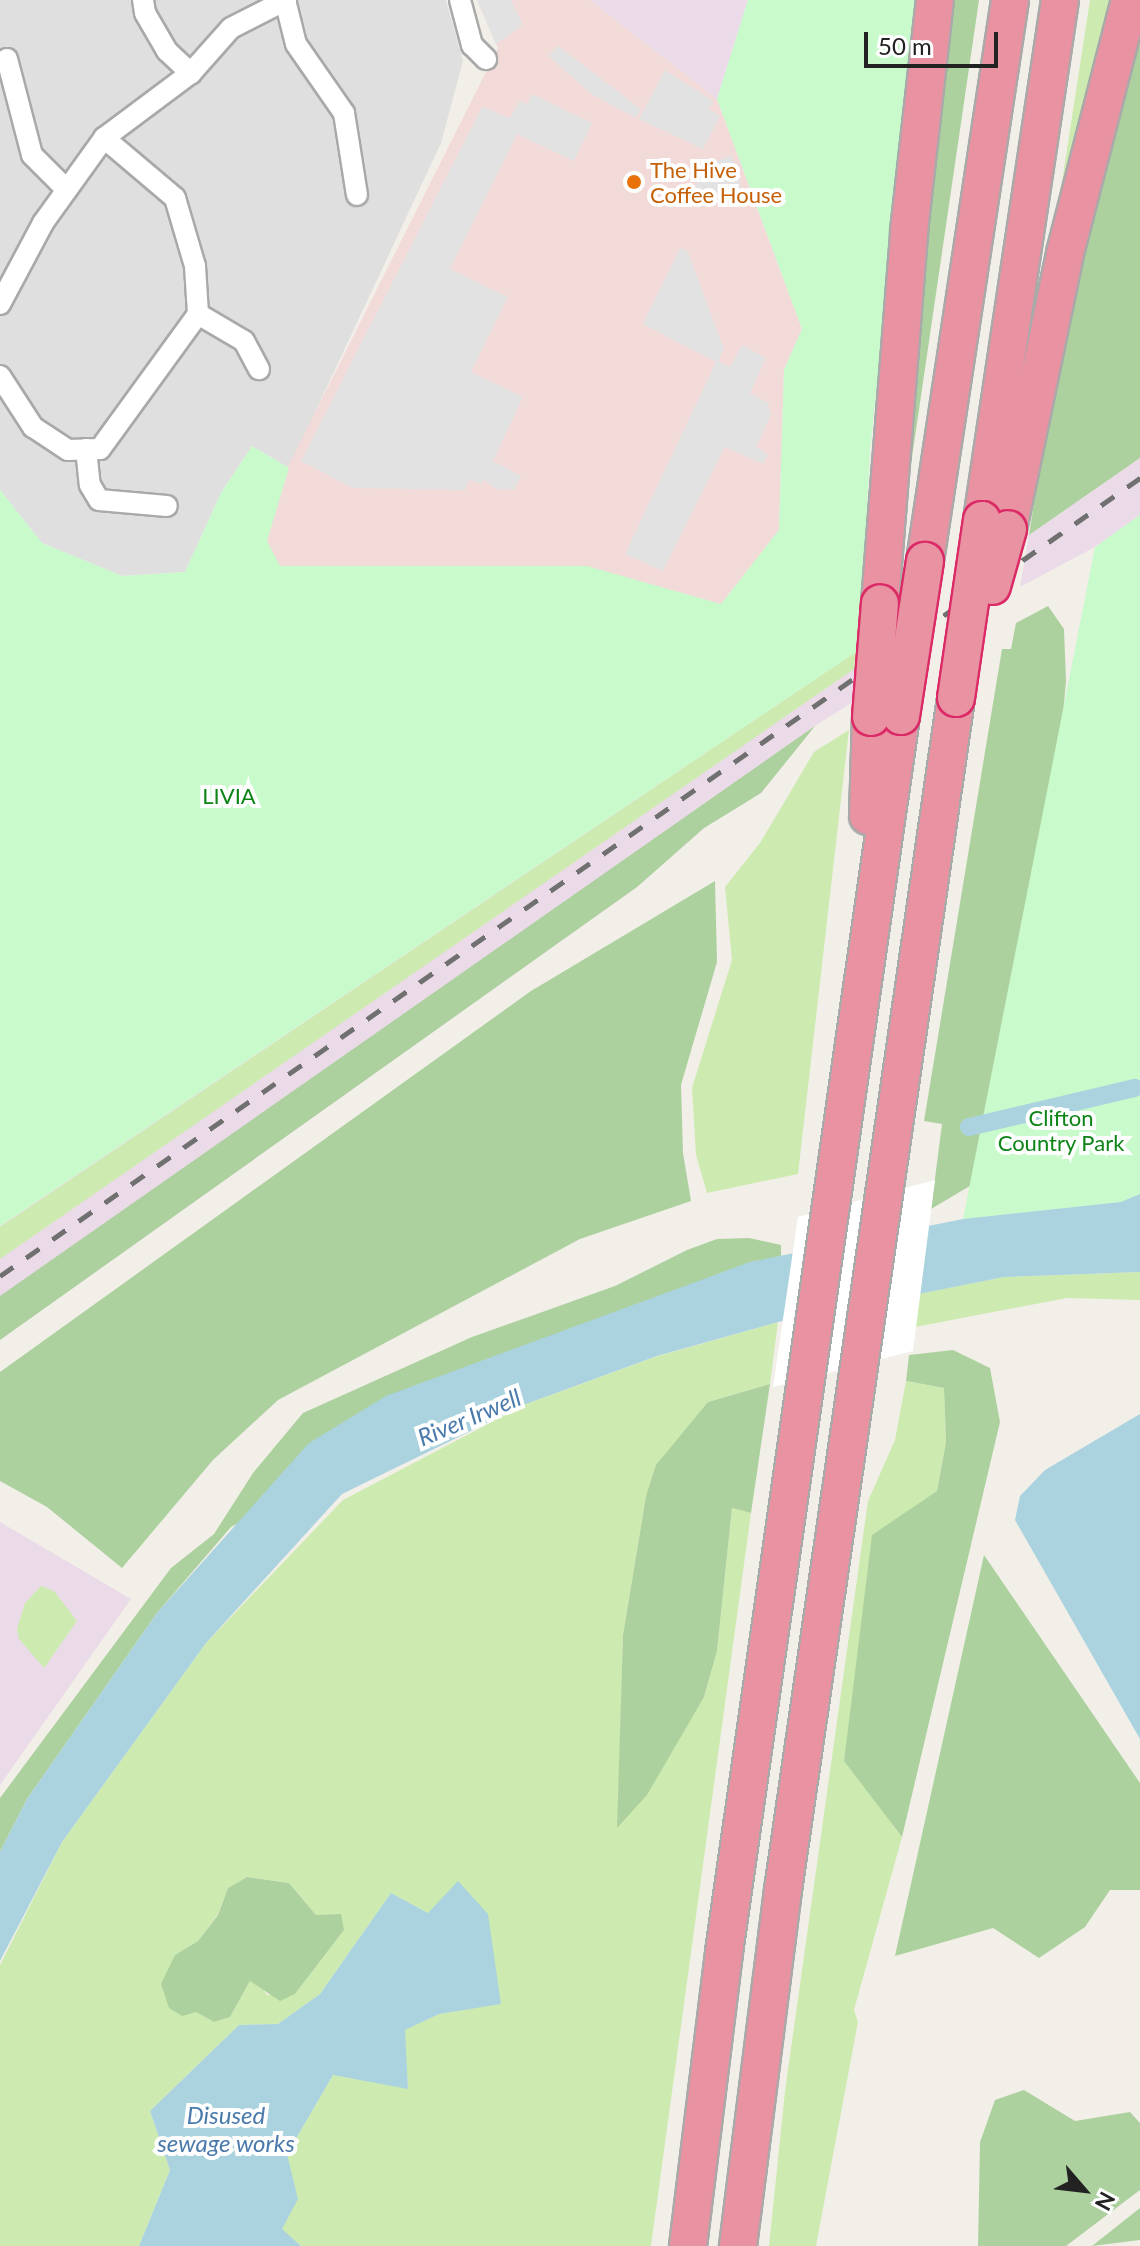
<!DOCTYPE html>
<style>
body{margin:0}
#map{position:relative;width:1140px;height:2246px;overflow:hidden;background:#f2efe9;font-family:Lato,sans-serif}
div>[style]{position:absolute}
.residential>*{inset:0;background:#e0dfdf}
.commercial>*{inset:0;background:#f2dad9}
.industrial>*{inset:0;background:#ebdbe8}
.grass>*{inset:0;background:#cdebb0}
.forest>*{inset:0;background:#add19e}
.park>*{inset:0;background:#c8facc}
.parking>*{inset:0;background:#e2e2e2}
.water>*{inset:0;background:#aad3df}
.pier>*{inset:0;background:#fff}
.canal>*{height:18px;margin:-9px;padding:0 9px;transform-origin:9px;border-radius:9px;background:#aad3df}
.roads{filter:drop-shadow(2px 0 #a9a9a9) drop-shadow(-2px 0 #a9a9a9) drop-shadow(0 2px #a9a9a9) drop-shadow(0 -2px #a9a9a9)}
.minor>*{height:20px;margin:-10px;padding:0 10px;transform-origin:10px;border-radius:10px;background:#fff}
.motorway>*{height:36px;margin:-18px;padding:0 18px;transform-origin:18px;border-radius:18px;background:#e892a2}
.rail>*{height:5px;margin-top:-2.5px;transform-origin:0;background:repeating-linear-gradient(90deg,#707070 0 16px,transparent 0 32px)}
.bridges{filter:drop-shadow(2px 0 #dc2a67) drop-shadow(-2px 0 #dc2a67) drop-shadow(0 2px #dc2a67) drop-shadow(0 -2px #dc2a67)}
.motorway-bridge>*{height:36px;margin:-18px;padding:0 18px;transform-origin:18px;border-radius:18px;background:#e892a2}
.dots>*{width:22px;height:22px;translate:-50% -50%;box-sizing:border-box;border:4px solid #fff;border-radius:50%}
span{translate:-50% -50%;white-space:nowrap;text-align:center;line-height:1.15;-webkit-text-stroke:8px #fff;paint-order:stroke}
.food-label{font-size:22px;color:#c56008}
.left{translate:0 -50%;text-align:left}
.park-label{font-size:22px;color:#0c8416}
.water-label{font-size:24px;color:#4a7aab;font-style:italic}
.north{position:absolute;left:1044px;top:2150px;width:80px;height:80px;-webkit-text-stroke:6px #fff;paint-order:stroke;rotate:118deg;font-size:22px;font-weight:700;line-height:32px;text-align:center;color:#222}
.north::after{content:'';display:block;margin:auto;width:28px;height:36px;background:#222;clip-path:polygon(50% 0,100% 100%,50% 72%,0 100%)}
.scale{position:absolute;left:864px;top:32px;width:134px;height:36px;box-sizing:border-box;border:4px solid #222;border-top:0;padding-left:10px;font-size:24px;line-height:28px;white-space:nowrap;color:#222;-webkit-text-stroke:6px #fff;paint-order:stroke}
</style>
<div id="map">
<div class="residential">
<i style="clip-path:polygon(0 0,446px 0,463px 61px,441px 143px,289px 468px,252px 446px,221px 493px,185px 572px,122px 576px,42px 543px,0 490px)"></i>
</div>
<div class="commercial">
<i style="clip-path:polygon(477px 0,590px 0,717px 99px,802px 329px,784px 370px,779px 530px,721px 604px,631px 604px,587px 566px,280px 566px,255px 532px,498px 48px)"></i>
</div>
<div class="industrial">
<i style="clip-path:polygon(590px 0,748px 0,717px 99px)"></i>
<i style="clip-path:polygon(1140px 458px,1140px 515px,1095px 547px,1020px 587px,1029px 535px)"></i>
<i style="clip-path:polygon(859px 650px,853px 702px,815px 726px,761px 793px,704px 828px,637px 887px,0 1340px,0 1226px)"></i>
<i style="clip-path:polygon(0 1522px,131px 1599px,0 1785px)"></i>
</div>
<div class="grass">
<i style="clip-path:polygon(1090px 0,1112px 0,1049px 266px)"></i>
<i style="clip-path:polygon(859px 650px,857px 667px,0 1259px,0 1227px)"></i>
<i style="clip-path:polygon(849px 730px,798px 1174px,707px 1193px,696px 1155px,692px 1088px,732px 960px,725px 887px,760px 843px,814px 752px)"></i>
<i style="clip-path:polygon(1140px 1272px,1140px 1300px,1067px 1298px,915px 1327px,917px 1294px,1004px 1277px)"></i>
<i style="clip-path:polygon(evenodd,778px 1322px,770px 1384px,708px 1402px,646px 1496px,623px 1635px,618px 1827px,704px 1697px,717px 1651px,732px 1508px,751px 1513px,651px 2246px,301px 2246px,281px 2229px,297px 2199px,287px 2154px,333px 2075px,408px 2088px,404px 2030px,439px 2014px,500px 2003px,428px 1913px,391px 1893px,320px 1994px,278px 2024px,239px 2025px,150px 2111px,170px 2170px,139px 2246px,0 2246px,0 1965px,62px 1842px,206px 1643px,343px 1500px,526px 1404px,655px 1357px,778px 1322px,247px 1877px,289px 1883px,316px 1915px,344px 1930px,295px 1994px,267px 1995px,258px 1982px,250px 1981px,230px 2017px,214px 2022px,196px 2012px,175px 1955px,198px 1941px,218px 1914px,228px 1888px,247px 1877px)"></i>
<i style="clip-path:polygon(906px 1381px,944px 1388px,946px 1442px,937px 1491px,912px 1510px,844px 1760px,902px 1837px,854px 2010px,858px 2022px,816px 2246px,769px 2246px,785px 2091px,868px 1501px,895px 1440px)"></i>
<i style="clip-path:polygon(41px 1586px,54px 1591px,77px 1621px,44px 1668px,19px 1639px,17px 1629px,25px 1603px)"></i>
</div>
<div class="forest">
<i style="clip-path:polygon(947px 0,979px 0,898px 553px)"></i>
<i style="clip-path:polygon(1140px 13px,1140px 458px,1029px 535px,1054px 375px)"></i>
<i style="clip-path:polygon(1048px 606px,1064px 629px,1066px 681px,1057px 781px,980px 1180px,931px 1209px,942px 1124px,924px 1121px,1002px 649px,1011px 649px,1016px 623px)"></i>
<i style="clip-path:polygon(815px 726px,761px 793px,704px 828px,637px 887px,0 1340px,0 1296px)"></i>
<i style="clip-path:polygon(715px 881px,717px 962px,681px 1085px,683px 1153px,691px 1201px,580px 1239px,278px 1400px,213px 1460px,122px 1568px,47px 1507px,0 1481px,0 1372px,531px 991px)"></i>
<i style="clip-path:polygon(749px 1238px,781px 1245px,781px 1257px,750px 1262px,231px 1527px,157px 1613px,27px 1799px,0 1852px,0 1798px,171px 1568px,214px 1534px,253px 1473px,303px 1413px,472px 1337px,615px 1286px,687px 1250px,717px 1239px)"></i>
<i style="clip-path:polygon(953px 1350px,990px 1368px,1000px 1422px,902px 1837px,844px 1761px,872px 1535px,937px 1491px,946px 1442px,944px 1388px,906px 1381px,909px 1355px)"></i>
<i style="clip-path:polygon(770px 1384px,751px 1513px,732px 1508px,717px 1651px,704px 1697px,647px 1795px,617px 1828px,623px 1635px,646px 1496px,656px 1465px,708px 1402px)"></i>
<i style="clip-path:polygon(984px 1555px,1140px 1783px,1140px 1890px,1110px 1890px,1085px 1927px,1039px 1958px,993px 1928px,895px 1956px)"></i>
<i style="clip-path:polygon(247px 1877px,289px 1883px,316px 1915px,341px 1914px,344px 1930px,295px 1994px,280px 2001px,250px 1981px,230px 2017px,214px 2022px,196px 2012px,182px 2016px,169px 2008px,161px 1984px,175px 1955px,198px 1941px,218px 1915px,228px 1888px)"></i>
<i style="clip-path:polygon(1024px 2090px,1075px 2121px,1130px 2112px,1140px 2123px,1140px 2190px,1066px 2246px,978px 2246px,980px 2142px,995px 2100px)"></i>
<i style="clip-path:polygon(1140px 2208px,1140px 2240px,1092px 2246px)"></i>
</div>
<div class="park">
<i style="clip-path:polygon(748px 0,916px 0,870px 451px,859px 650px,0 1226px,0 490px,42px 543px,122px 576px,185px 572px,221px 493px,252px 446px,289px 468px,267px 541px,280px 566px,587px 566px,721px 604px,779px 530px,784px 370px,802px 329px,717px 99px)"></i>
<i style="clip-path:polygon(1140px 515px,1140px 1194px,1121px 1202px,963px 1219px,1095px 547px)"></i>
</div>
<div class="parking">
<i style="clip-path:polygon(477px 0,511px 0,523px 25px,496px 44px)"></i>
<i style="clip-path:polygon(558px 46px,641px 109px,636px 118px,593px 95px,548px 56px)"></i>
<i style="clip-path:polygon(665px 70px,713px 101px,709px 109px,720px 116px,703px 149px,639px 119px)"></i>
<i style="clip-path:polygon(532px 94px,592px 123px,574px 161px,517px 134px,450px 269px,508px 297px,471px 372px,523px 397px,493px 461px,521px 476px,514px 490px,496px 489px,484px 480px,481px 484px,469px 480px,465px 490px,353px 488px,301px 461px,482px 107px,510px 118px,519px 101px,527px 104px)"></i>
<i style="clip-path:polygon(732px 155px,742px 191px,701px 207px,694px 190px,704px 166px)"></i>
<i style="clip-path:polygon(680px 248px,688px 252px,724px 349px,718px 361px,730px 367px,742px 345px,766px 358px,750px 393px,768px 403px,771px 415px,756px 447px,768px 454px,763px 464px,725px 447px,663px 571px,625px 554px,716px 362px,643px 324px)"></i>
</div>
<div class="water">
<i style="clip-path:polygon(1140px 1194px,1140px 1272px,1004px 1277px,778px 1322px,657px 1356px,526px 1404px,342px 1494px,206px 1643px,62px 1842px,0 1961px,0 1852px,27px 1799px,157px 1613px,309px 1443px,386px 1396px,750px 1262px,963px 1219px,1121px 1202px)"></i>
<i style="clip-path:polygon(1140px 1414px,1140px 1739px,1015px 1520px,1020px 1496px,1045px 1470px)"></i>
<i style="clip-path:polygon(458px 1881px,488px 1914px,501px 2004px,439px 2014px,405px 2030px,408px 2089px,333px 2075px,287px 2154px,298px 2199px,282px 2229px,301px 2246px,139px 2246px,170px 2170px,150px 2111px,239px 2025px,278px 2024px,320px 1994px,391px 1893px,428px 1913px)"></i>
</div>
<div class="pier">
<i style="clip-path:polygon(935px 1180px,913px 1351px,773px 1387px,798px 1217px)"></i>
</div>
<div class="canal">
<i style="left:969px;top:1127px;width:170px;rotate:-13.3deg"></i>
</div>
<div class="roads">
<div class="minor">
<i style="left:143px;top:0;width:13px;rotate:81deg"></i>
<i style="left:145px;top:13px;width:44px;rotate:59.9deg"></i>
<i style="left:167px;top:51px;width:33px;rotate:43deg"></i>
<i style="left:285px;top:0;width:45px;rotate:76deg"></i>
<i style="left:296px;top:44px;width:84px;rotate:55.2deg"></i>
<i style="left:344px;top:113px;width:83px;rotate:81deg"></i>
<i style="left:460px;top:0;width:47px;rotate:75.1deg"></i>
<i style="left:472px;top:45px;width:20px;rotate:45deg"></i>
<i style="left:7px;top:59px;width:99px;rotate:75.4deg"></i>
<i style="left:32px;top:155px;width:49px;rotate:45deg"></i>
<i style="left:0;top:304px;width:92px;rotate:-62deg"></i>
<i style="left:43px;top:223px;width:105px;rotate:-54.3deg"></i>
<i style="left:104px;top:138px;width:109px;rotate:-36.8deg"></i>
<i style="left:191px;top:73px;width:60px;rotate:-48.4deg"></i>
<i style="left:231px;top:28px;width:62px;rotate:-27deg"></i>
<i style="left:198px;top:314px;width:53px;rotate:30.4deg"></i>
<i style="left:244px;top:341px;width:32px;rotate:62deg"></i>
<i style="left:0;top:376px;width:61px;rotate:57.1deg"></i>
<i style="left:33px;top:427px;width:42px;rotate:33.3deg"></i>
<i style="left:68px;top:450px;width:32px;rotate:-2deg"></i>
<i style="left:100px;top:449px;width:167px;rotate:-54deg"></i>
<i style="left:198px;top:314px;width:48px;rotate:-93.6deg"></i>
<i style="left:195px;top:266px;width:71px;rotate:-106.4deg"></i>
<i style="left:175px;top:198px;width:93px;rotate:-139.8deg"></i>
<i style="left:86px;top:449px;width:36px;rotate:84deg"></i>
<i style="left:90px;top:485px;width:17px;rotate:59deg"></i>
<i style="left:99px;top:500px;width:68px;rotate:5deg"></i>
</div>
<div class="motorway">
<i style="left:982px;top:520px;width:526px;rotate:-81.47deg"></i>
<i style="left:1008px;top:529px;width:282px;rotate:-78.3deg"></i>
<i style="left:1065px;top:253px;width:261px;rotate:-75.6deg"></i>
<i style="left:925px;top:561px;width:567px;rotate:-81.38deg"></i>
<i style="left:880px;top:603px;width:373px;rotate:-85.5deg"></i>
<i style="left:909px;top:231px;width:232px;rotate:-83.6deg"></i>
<i style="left:868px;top:816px;width:99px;rotate:-88.3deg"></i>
<i style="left:688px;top:2246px;width:296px;rotate:-83deg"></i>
<i style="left:724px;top:1952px;width:1249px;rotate:-81.85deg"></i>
<i style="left:738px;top:2246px;width:359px;rotate:-82.8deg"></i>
<i style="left:783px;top:1890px;width:1204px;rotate:-81.74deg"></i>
</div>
</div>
<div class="rail">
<i style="left:0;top:1276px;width:1392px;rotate:-34.99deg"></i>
</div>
<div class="bridges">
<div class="motorway-bridge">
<i style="left:992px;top:586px;width:59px;rotate:-74.3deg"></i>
<i style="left:956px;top:698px;width:180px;rotate:-81.7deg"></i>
<i style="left:901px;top:716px;width:157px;rotate:-81.2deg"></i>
<i style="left:871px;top:717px;width:114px;rotate:-85.5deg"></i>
</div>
</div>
<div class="dots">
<i style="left:634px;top:182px;background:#e8710a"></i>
</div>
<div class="food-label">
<span class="left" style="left:650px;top:182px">The Hive<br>Coffee House</span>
</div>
<div class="park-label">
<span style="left:229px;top:796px">LIVIA</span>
<span style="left:1061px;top:1130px">Clifton<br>Country Park</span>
</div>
<div class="water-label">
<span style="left:469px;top:1417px;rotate:-23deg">River Irwell</span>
<span style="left:226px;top:2129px">Disused<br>sewage works</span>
</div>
<div class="north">N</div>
<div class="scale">50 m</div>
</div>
